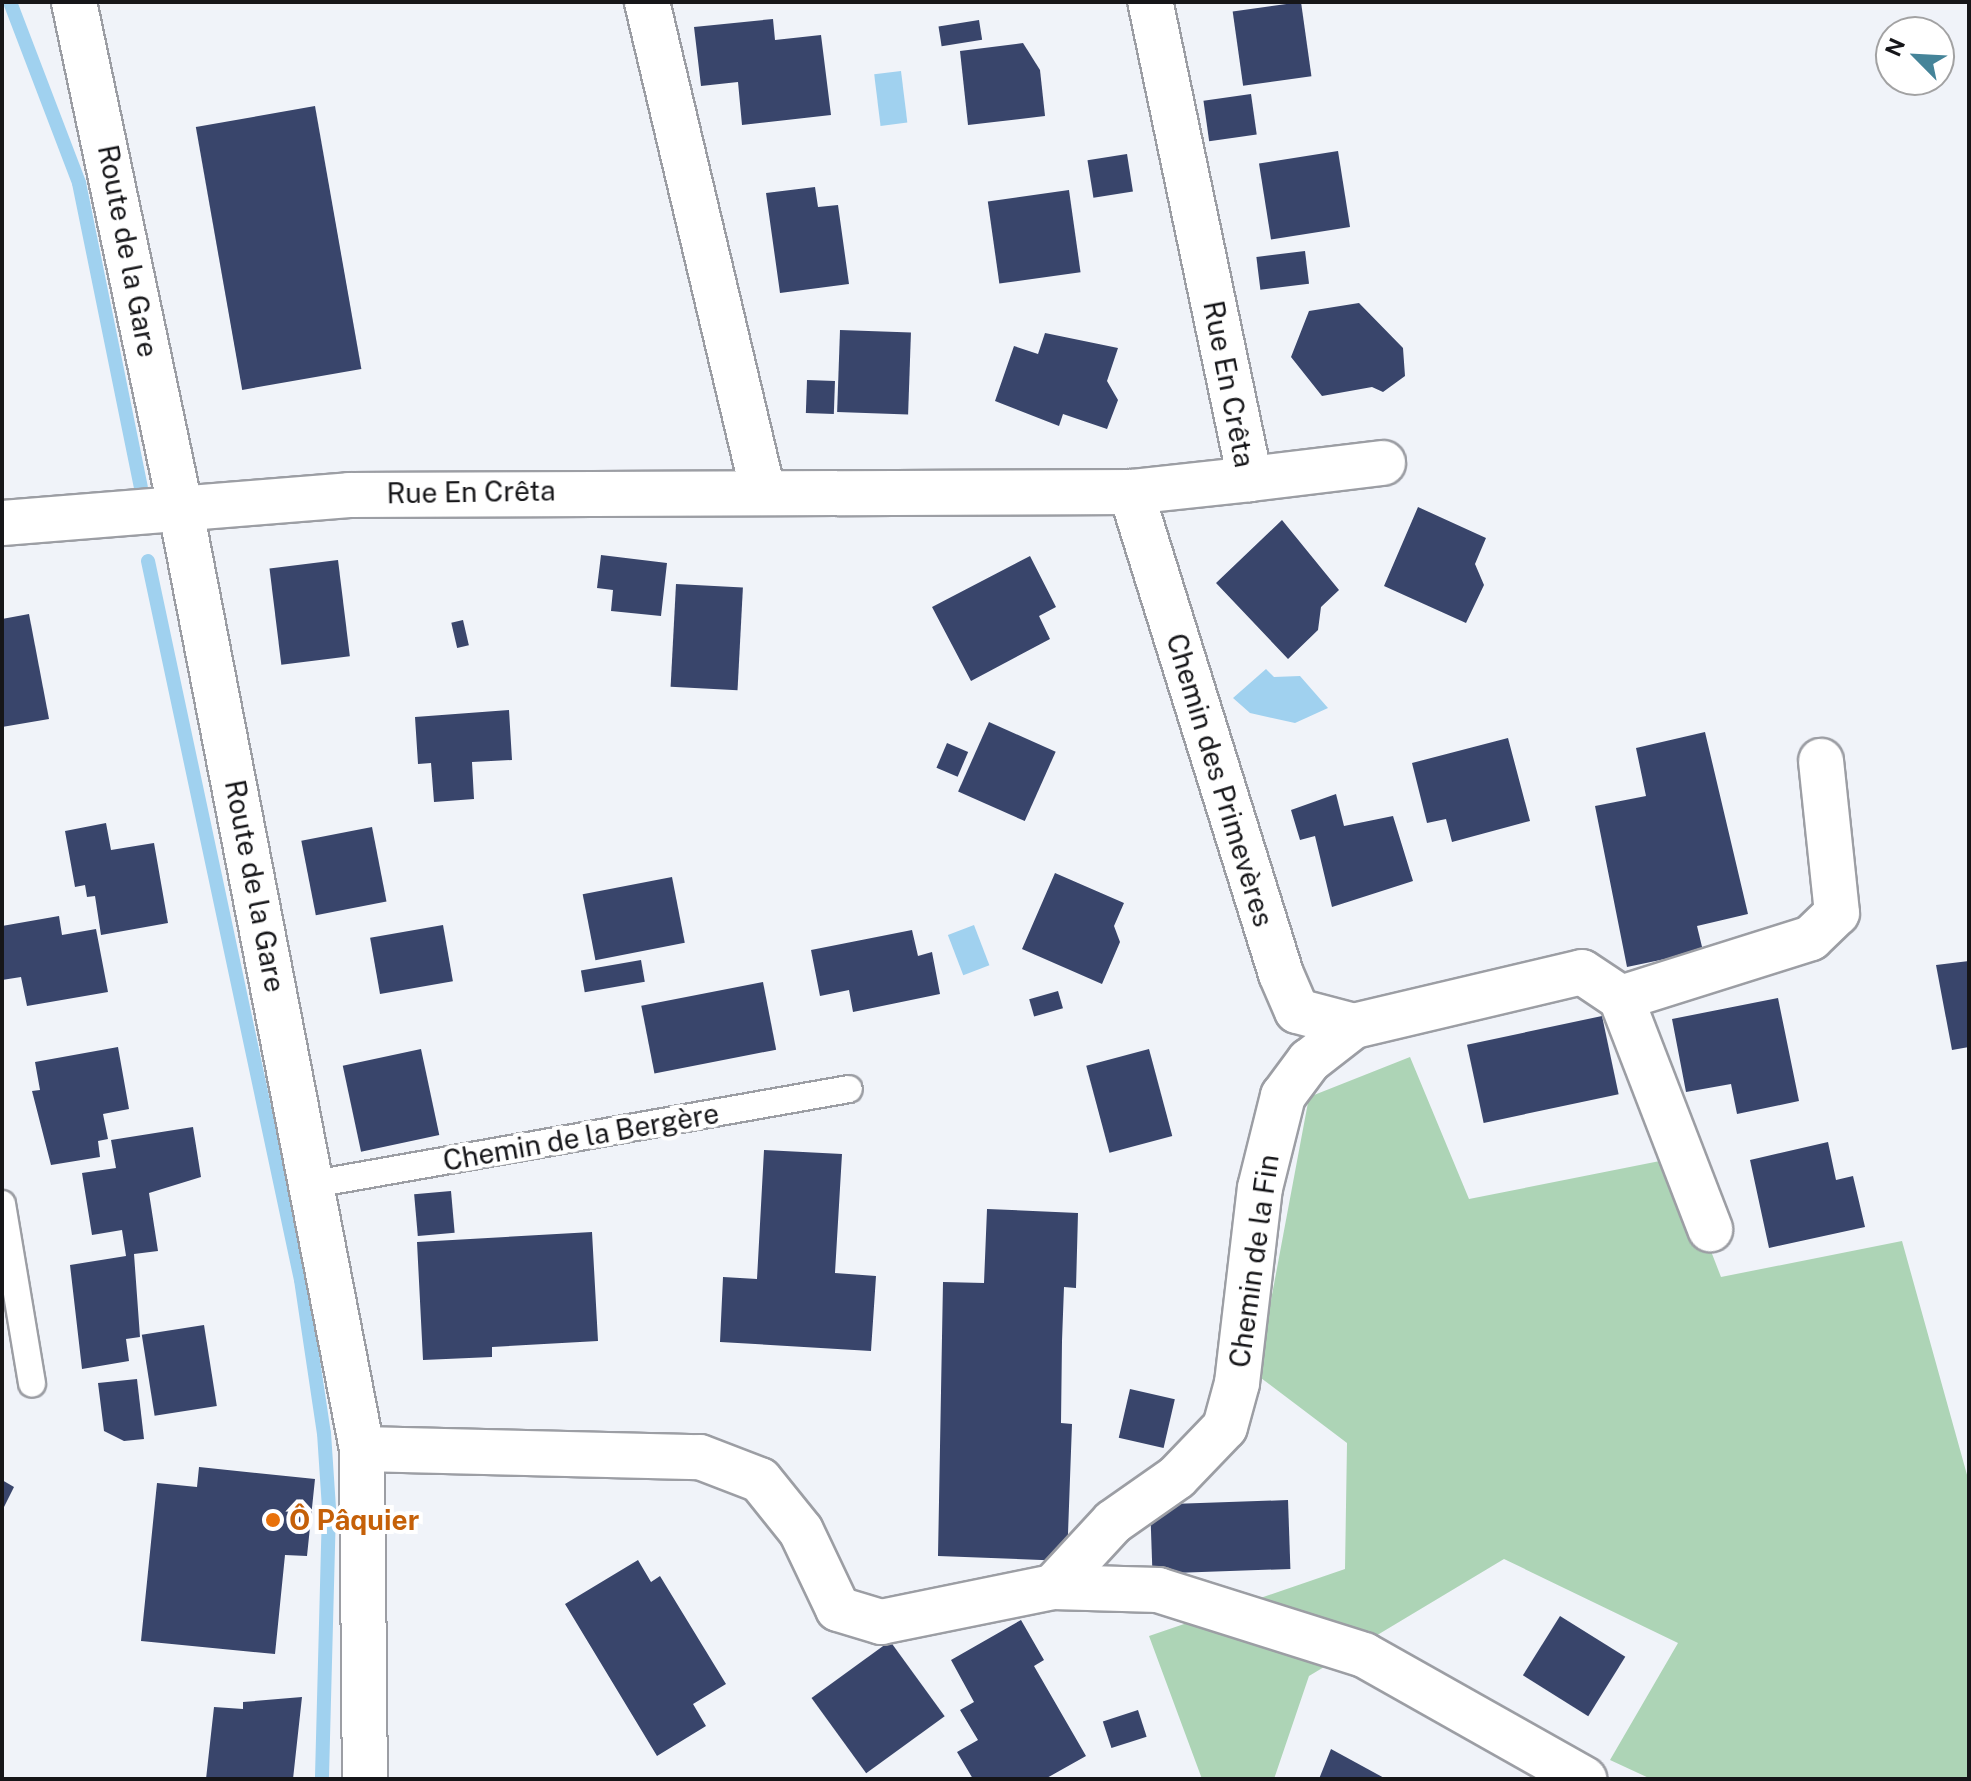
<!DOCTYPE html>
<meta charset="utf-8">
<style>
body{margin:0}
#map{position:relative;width:1971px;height:1781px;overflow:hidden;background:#f0f3f9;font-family:"Public Sans",sans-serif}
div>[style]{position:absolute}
.green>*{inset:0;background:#add4b6}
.water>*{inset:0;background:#a0d1ef;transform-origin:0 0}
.stream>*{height:14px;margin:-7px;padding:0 7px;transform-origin:7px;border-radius:7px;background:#a0d1ef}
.building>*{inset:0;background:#39456b;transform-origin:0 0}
.roads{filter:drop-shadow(2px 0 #9c9ea4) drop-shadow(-2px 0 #9c9ea4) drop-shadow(0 2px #9c9ea4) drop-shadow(0 -2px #9c9ea4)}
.service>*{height:26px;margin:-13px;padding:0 13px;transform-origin:13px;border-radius:13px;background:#fff}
.minor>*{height:44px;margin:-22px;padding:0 22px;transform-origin:22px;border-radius:22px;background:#fff}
.dots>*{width:22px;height:22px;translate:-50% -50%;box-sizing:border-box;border:4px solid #fff;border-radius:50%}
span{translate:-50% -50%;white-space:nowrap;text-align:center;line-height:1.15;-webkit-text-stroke:8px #fff;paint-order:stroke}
.street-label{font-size:28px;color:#161619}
.food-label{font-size:28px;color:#c56008;font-weight:700}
.left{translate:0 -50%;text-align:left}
.frame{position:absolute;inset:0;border:4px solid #161619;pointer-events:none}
.north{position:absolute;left:1875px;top:16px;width:80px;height:80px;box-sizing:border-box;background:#fff;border:2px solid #a2a2a3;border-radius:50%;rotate:294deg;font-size:22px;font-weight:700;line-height:32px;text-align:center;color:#161619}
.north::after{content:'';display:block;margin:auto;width:28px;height:36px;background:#458499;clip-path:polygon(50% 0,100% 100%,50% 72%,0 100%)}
</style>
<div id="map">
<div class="green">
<i style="clip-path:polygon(1410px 1057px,1469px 1199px,1675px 1158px,1721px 1277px,1902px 1241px,1969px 1482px,1969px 1779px,1651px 1779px,1610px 1760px,1678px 1643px,1504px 1559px,1309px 1676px,1274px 1779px,1202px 1779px,1149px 1636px,1345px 1569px,1347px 1443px,1257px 1375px,1309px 1097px)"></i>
</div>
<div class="water">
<i style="left:901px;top:71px;width:52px;height:27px;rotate:83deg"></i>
<i style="clip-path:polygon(1266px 669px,1274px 677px,1300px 676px,1328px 708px,1295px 723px,1250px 713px,1233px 698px)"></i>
<i style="left:974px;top:925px;width:43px;height:28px;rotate:69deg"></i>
</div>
<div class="stream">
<i style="left:10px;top:2px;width:194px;rotate:69.1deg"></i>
<i style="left:79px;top:183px;width:310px;rotate:78.5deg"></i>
<i style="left:148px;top:561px;width:735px;rotate:77.99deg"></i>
<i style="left:301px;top:1280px;width:155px;rotate:81.5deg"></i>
<i style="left:324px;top:1433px;width:76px;rotate:86.2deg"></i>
<i style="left:329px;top:1509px;width:270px;rotate:91.5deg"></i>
</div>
<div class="building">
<i style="left:1301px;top:2px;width:75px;height:69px;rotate:82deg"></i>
<i style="clip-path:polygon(773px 19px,775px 40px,821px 35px,831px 115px,742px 125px,738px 82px,701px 86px,694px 27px)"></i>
<i style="left:979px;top:20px;width:20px;height:41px;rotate:81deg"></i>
<i style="clip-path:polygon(1023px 43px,1040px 70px,1045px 116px,968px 125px,960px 51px)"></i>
<i style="left:1251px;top:94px;width:41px;height:48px;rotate:82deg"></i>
<i style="left:315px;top:106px;width:267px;height:121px;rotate:80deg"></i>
<i style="left:1338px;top:151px;width:77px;height:80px;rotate:81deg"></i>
<i style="left:1127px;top:154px;width:38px;height:40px;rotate:81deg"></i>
<i style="clip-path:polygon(815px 187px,818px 207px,838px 205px,849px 284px,780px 293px,766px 193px)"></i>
<i style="left:1069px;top:190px;width:83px;height:82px;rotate:82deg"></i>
<i style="left:1305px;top:251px;width:33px;height:49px;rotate:83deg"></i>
<i style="clip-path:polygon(1359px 303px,1403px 348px,1405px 376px,1383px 392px,1372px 387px,1322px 396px,1291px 357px,1309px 311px)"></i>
<i style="left:840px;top:330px;width:71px;height:82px;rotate:2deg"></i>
<i style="clip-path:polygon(1045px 333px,1118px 348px,1107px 381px,1118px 400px,1107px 429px,1063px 414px,1059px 426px,995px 401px,1014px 346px,1038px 354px)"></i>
<i style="left:807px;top:380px;width:28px;height:33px;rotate:2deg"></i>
<i style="clip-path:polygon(1418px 507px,1486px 538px,1475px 564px,1484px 585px,1466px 623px,1384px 586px)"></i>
<i style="clip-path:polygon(1282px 520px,1339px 590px,1321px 607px,1318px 630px,1288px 659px,1216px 583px)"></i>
<i style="clip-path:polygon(601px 555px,667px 563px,661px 616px,611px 611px,613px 590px,597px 588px)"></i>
<i style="clip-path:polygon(1030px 556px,1056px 607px,1039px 616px,1050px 639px,971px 681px,932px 607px)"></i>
<i style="left:338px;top:560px;width:97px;height:69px;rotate:83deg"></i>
<i style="left:676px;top:584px;width:67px;height:103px;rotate:3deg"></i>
<i style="clip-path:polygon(29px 614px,49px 719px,2px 727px,2px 619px)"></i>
<i style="left:463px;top:620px;width:26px;height:12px;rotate:77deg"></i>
<i style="clip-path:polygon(509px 710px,512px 760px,472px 762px,474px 799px,434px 802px,431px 763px,418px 764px,415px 717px)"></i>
<i style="left:989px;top:722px;width:73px;height:76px;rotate:24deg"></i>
<i style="clip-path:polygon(1705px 732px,1748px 914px,1697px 926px,1703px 951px,1627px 967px,1595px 806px,1646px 796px,1636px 748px)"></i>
<i style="clip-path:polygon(1508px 738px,1530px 821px,1452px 842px,1446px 819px,1427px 823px,1412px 763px)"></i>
<i style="left:947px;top:743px;width:23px;height:27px;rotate:23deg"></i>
<i style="clip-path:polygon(1336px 794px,1344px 826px,1393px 816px,1413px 881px,1332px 907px,1315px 836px,1300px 840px,1291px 810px)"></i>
<i style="clip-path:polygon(106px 823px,111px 850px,154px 843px,168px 923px,101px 935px,95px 896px,87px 897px,85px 885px,75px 887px,65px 831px)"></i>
<i style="left:372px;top:827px;width:76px;height:72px;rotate:79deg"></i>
<i style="clip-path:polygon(1055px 873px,1124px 903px,1114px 926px,1120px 942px,1102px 984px,1022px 949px)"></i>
<i style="left:672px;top:877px;width:67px;height:91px;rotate:79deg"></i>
<i style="clip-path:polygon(59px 916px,62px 935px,96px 929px,108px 992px,27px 1006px,21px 977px,2px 980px,2px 926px)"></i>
<i style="left:443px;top:925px;width:57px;height:74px;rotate:80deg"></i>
<i style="clip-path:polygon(912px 930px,918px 956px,932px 952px,940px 994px,853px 1012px,849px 990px,820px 996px,811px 950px)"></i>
<i style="left:641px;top:960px;width:22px;height:61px;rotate:80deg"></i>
<i style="clip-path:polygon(1969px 961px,1969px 1047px,1952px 1050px,1936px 965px)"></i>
<i style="left:763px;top:982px;width:69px;height:124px;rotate:79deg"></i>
<i style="left:1058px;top:991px;width:18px;height:30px;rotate:74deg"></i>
<i style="clip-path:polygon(1778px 998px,1799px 1101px,1737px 1114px,1731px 1084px,1686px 1092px,1672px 1019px)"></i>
<i style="left:1602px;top:1016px;width:80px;height:138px;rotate:78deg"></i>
<i style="clip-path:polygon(118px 1047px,129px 1109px,103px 1114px,108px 1139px,98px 1141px,100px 1157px,51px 1165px,32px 1091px,40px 1090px,35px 1062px)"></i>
<i style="left:421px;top:1049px;width:88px;height:80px;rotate:78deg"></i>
<i style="left:1149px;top:1049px;width:90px;height:65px;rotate:75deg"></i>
<i style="clip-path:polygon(193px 1127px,201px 1177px,149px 1193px,158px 1251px,134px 1254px,140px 1337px,126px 1339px,129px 1361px,82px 1369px,70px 1265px,126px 1256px,122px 1230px,92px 1235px,82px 1173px,116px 1168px,111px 1140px)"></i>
<i style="clip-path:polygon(1828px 1142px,1836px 1180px,1853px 1176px,1865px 1227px,1769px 1248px,1750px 1160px)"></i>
<i style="clip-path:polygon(764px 1150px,842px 1154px,835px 1273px,876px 1276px,871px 1351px,720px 1342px,723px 1277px,757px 1279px)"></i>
<i style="left:451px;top:1191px;width:42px;height:37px;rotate:85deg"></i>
<i style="clip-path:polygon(987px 1209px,1078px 1213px,1076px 1288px,1064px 1287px,1062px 1341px,1061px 1423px,1072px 1424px,1067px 1561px,938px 1556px,943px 1282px,984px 1283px)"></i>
<i style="clip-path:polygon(592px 1232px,598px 1341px,492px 1347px,492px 1357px,423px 1360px,417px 1242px)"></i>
<i style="left:204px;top:1325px;width:82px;height:63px;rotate:81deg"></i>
<i style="clip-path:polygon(137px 1379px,144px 1439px,124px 1441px,104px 1431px,98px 1383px)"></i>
<i style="left:1130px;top:1389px;width:46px;height:50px;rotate:13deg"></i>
<i style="clip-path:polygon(199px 1467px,315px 1479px,307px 1556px,285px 1555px,275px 1654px,141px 1641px,157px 1483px,197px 1487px)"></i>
<i style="clip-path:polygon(2px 1480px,14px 1487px,2px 1511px)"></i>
<i style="left:1288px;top:1500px;width:69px;height:138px;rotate:88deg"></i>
<i style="clip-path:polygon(638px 1560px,651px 1582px,660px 1576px,726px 1684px,693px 1704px,706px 1726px,657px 1756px,565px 1604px)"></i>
<i style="left:1560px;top:1616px;width:77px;height:70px;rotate:32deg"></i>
<i style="clip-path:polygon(1021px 1620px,1044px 1660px,1034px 1666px,1086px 1756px,1045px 1779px,973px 1779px,957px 1752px,978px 1740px,960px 1710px,974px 1702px,951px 1660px)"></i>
<i style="left:890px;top:1641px;width:93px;height:97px;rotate:54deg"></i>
<i style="clip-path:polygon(302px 1697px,293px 1779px,206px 1779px,214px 1707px,243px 1709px,243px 1702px)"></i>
<i style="left:1138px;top:1710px;width:28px;height:37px;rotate:72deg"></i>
<i style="clip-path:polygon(1331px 1749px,1386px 1779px,1319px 1779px)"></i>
</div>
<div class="roads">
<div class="service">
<i style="left:314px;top:1184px;width:543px;rotate:-10.07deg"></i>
<i style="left:2px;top:1204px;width:182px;rotate:80.5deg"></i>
</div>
<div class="minor">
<i style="left:74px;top:2px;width:520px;rotate:78.13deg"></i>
<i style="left:181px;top:511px;width:955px;rotate:79.08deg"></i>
<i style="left:362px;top:1449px;width:330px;rotate:89.5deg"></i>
<i style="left:647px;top:2px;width:504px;rotate:76.68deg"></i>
<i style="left:1250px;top:479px;width:134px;rotate:-6.9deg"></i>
<i style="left:1131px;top:492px;width:505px;rotate:72.71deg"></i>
<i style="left:1281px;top:974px;width:40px;rotate:66.6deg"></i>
<i style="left:1297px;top:1011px;width:59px;rotate:14.7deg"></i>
<i style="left:2px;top:523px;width:348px;rotate:-4.6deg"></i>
<i style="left:349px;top:495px;width:782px;rotate:-0.22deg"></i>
<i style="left:1131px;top:492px;width:120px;rotate:-6.2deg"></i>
<i style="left:1250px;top:479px;width:487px;rotate:-101.8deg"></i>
<i style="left:1621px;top:998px;width:248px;rotate:68.9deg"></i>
<i style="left:362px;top:1449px;width:338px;rotate:1.4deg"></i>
<i style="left:700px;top:1457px;width:64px;rotate:21deg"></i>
<i style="left:760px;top:1480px;width:65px;rotate:51.2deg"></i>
<i style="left:801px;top:1531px;width:86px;rotate:64.6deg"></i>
<i style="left:838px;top:1609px;width:45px;rotate:16.8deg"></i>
<i style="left:881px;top:1622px;width:176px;rotate:-11.5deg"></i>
<i style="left:1053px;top:1587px;width:105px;rotate:1.6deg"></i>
<i style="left:1158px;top:1590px;width:216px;rotate:17.5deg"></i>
<i style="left:1364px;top:1655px;width:253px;rotate:29.4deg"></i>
<i style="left:1053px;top:1587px;width:88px;rotate:-47.3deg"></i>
<i style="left:1113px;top:1522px;width:78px;rotate:-35.1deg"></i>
<i style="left:1177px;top:1477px;width:69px;rotate:-46.2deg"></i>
<i style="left:1225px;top:1427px;width:46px;rotate:-74.7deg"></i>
<i style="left:1237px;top:1383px;width:196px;rotate:-83.3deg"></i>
<i style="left:1260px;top:1188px;width:95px;rotate:-76deg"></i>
<i style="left:1283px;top:1096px;width:44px;rotate:-53.4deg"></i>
<i style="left:1309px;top:1061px;width:57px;rotate:-37.9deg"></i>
<i style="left:1354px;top:1026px;width:234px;rotate:-13.3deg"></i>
<i style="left:1582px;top:972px;width:47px;rotate:33.7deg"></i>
<i style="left:1621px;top:998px;width:199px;rotate:-17.5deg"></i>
<i style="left:1811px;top:938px;width:36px;rotate:-44deg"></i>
<i style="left:1837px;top:913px;width:153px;rotate:-96deg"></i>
</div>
</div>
<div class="dots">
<i style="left:273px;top:1520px;background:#e8710a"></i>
</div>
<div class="street-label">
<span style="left:128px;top:251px;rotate:79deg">Route de la Gare</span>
<span style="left:1229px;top:384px;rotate:79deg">Rue En Crêta</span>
<span style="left:471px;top:492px;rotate:-1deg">Rue En Crêta</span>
<span style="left:1220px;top:780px;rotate:73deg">Chemin des Primevères</span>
<span style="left:255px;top:886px;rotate:79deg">Route de la Gare</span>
<span style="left:581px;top:1137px;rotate:-10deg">Chemin de la Bergère</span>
<span style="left:1254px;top:1261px;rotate:-82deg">Chemin de la Fin</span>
</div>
<div class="food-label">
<span class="left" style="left:289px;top:1520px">Ô Pâquier</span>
</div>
<div class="frame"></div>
<div class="north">N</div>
</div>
